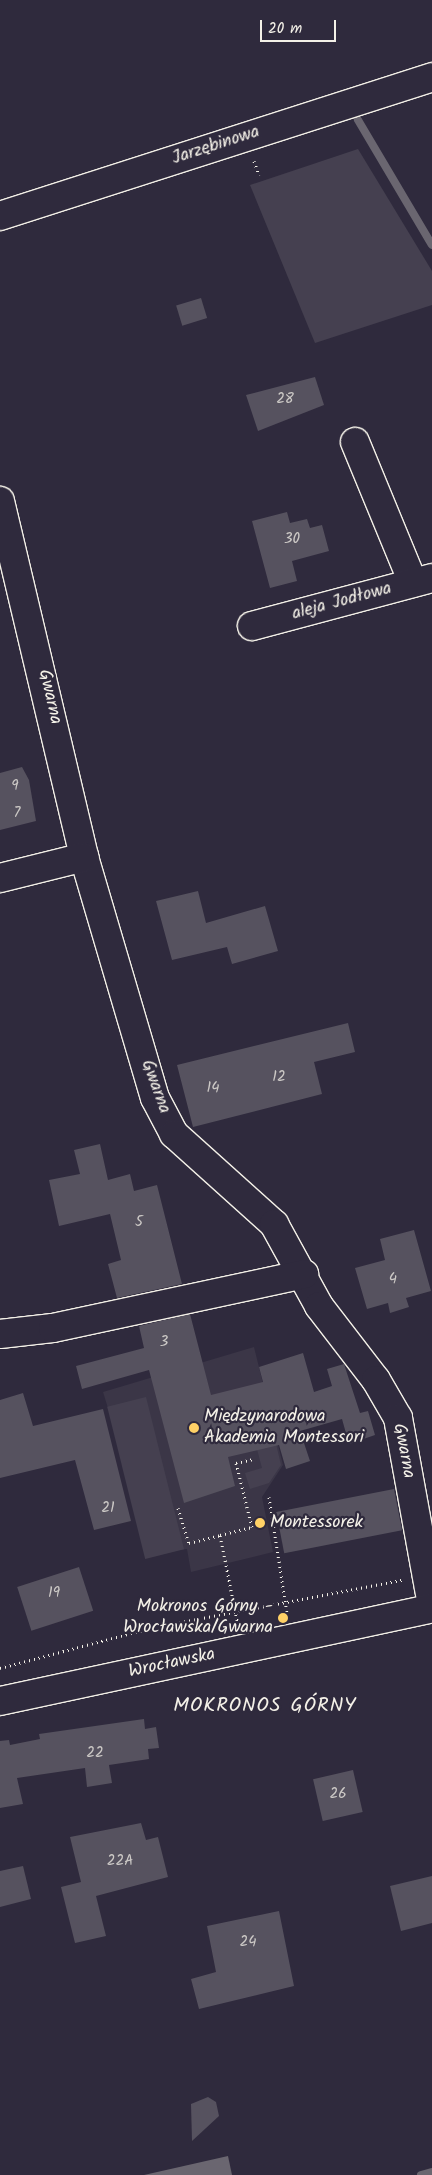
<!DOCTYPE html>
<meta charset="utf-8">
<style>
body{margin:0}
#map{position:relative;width:432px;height:2175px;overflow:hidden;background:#2f2a3d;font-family:Kalam,sans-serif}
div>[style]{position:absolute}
.built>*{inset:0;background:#3b3647}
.green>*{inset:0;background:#454050;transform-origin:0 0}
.water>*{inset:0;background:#6a6670}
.stream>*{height:8px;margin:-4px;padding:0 4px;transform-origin:4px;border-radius:4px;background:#6a6670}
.building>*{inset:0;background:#56525f;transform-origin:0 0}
.path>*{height:3px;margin-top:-1.5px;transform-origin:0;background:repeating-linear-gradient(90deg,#f4f1e8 0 1px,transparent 0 5px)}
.roads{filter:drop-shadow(1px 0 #f4f1e8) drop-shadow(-1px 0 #f4f1e8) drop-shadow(0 1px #f4f1e8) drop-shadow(0 -1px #f4f1e8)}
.minor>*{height:28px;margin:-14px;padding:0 14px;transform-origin:14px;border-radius:14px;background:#2f2a3d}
.dots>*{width:14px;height:14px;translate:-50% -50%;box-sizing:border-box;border:2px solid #2f2a3d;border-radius:50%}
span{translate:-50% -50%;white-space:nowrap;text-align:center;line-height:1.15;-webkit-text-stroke:4.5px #2f2a3d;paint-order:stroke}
.number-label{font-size:15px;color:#ccc9c6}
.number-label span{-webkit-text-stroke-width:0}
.street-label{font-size:18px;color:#f4f1e8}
.poi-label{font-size:18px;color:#f4f1e8}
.left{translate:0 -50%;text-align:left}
.right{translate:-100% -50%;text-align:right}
.quarter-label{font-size:20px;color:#f4f1e8;letter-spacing:1px}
.scale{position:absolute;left:260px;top:20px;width:76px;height:22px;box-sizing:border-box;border:2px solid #f4f1e8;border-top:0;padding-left:6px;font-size:15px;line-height:18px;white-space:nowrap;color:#f4f1e8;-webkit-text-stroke:4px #2f2a3d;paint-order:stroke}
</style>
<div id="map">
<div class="built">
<i style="clip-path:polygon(254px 1347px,283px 1465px,262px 1497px,273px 1552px,191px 1572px,187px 1549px,153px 1553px,103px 1392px)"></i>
</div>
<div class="green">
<i style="clip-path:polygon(358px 149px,432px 271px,432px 305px,315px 343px,250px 185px)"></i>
<i style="clip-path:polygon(262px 1384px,281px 1465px,269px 1483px,250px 1489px,245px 1473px,262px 1468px,241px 1389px)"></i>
<i style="left:146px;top:1397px;width:157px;height:40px;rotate:76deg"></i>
</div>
<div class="water">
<i style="clip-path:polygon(228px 2156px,232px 2175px,144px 2175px)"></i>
</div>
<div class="stream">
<i style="left:358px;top:120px;width:145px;rotate:59.4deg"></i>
<i style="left:421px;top:2175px;width:11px;rotate:-15deg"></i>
</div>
<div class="building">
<i style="left:201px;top:298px;width:21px;height:26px;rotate:73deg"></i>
<i style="clip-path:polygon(315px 377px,324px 405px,258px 431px,246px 395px)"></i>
<i style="clip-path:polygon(287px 512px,290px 523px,307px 519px,310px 528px,322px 525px,329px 551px,292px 561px,297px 581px,270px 588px,252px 521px)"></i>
<i style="clip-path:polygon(22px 767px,29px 780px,36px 821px,0 830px,0 773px)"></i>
<i style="clip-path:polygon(198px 891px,206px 923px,265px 906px,278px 951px,232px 964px,227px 947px,172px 960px,156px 901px)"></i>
<i style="clip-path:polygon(348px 1023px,355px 1052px,314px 1062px,322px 1094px,193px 1127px,177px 1065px)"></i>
<i style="clip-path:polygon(100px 1144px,108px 1180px,130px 1174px,134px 1191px,157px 1185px,182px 1284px,117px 1298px,108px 1264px,121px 1260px,110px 1214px,59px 1226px,49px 1180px,80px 1174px,74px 1150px)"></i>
<i style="clip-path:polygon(414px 1230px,431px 1291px,406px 1298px,409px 1307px,390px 1313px,388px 1303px,367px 1309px,355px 1268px,385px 1260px,380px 1239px)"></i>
<i style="clip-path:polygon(190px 1314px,211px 1395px,263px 1382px,259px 1367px,303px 1353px,314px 1392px,332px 1386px,327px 1369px,344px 1364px,360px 1413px,368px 1411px,375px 1435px,349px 1444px,342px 1419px,300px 1431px,310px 1461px,286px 1469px,279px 1445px,228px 1457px,235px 1486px,184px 1503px,149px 1370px,82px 1389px,76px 1366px,144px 1348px,139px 1326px)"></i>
<i style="clip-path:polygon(23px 1393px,33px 1426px,103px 1409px,131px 1521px,94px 1530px,75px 1460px,0 1478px,0 1400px)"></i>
<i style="left:394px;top:1489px;width:42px;height:120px;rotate:79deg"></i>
<i style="left:79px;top:1567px;width:46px;height:65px;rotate:72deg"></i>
<i style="clip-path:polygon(144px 1719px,145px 1729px,156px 1727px,159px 1748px,148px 1749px,149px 1759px,109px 1765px,112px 1783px,87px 1787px,85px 1768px,17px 1778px,23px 1804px,0 1808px,0 1741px,9px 1740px,10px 1745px,40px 1739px,39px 1734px)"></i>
<i style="left:353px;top:1770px;width:43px;height:41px;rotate:77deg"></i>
<i style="clip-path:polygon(141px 1823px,146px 1840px,158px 1837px,168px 1877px,96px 1896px,106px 1936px,75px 1943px,61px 1887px,81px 1882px,70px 1837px)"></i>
<i style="clip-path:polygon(23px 1866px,31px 1899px,0 1907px,0 1871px)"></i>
<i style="clip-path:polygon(432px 1876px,432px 1923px,401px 1931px,390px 1886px)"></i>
<i style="clip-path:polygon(279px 1911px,294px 1986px,199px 2009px,191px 1979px,216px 1972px,207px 1926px)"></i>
<i style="clip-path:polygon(208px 2097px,216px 2102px,219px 2116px,192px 2141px,191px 2104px)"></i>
</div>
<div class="path">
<i style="left:254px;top:161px;width:15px;rotate:70deg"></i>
<i style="left:269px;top:1497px;width:117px;rotate:81.2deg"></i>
<i style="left:178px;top:1508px;width:37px;rotate:73deg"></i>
<i style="left:189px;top:1543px;width:32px;rotate:-14deg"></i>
<i style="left:238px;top:1625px;width:92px;rotate:-101.3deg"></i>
<i style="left:220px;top:1535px;width:33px;rotate:-14deg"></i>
<i style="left:252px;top:1527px;width:66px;rotate:-104deg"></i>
<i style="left:236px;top:1463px;width:18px;rotate:-13deg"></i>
<i style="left:0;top:1668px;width:155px;rotate:-14.9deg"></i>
<i style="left:150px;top:1628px;width:257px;rotate:-10.8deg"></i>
</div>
<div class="roads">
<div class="minor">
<i style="left:0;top:216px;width:454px;rotate:-17.8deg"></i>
<i style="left:355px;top:442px;width:152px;rotate:67.6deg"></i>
<i style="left:0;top:501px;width:366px;rotate:76.7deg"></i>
<i style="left:84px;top:857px;width:251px;rotate:73.6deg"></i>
<i style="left:155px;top:1098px;width:41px;rotate:62.2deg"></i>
<i style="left:174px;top:1134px;width:135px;rotate:42deg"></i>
<i style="left:274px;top:1224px;width:94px;rotate:61.2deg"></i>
<i style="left:319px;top:1306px;width:93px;rotate:52.4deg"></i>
<i style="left:376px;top:1380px;width:44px;rotate:59.9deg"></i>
<i style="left:398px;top:1418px;width:190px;rotate:79.7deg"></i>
<i style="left:252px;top:626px;width:186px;rotate:-14.9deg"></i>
<i style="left:0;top:878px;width:87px;rotate:-14deg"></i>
<i style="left:0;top:1334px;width:53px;rotate:-6.5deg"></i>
<i style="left:53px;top:1328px;width:257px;rotate:-12.1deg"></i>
<i style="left:0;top:1701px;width:442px;rotate:-12.1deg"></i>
</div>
</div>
<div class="dots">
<i style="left:194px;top:1428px;background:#ffd166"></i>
<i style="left:260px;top:1523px;background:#ffd166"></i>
<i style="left:283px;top:1618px;background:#ffd166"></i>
</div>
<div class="number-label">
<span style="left:285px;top:400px">28</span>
<span style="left:292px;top:540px">30</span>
<span style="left:15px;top:787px">9</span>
<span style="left:17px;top:814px">7</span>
<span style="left:279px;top:1078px">12</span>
<span style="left:213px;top:1089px">14</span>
<span style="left:139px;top:1223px">5</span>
<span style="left:393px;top:1280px">4</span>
<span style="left:164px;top:1343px">3</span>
<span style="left:108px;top:1509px">21</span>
<span style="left:54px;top:1594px">19</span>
<span style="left:95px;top:1754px">22</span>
<span style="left:338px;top:1795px">26</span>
<span style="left:120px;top:1862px">22A</span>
<span style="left:248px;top:1943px">24</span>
</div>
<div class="street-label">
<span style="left:216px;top:146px;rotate:-18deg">Jarzębinowa</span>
<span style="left:342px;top:602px;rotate:-15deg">aleja Jodłowa</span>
<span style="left:49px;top:697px;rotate:77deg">Gwarna</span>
<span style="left:155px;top:1087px;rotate:70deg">Gwarna</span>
<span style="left:403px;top:1451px;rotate:79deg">Gwarna</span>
<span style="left:172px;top:1664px;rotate:-12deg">Wrocławska</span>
</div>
<div class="poi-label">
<span class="left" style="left:204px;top:1428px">Międzynarodowa<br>Akademia Montessori</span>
<span class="left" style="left:270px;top:1523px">Montessorek</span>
<span class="right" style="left:273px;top:1618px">Mokronos Górny -<br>Wrocławska/Gwarna</span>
</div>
<div class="quarter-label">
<span style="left:265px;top:1706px">MOKRONOS GÓRNY</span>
</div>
<div class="scale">20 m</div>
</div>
